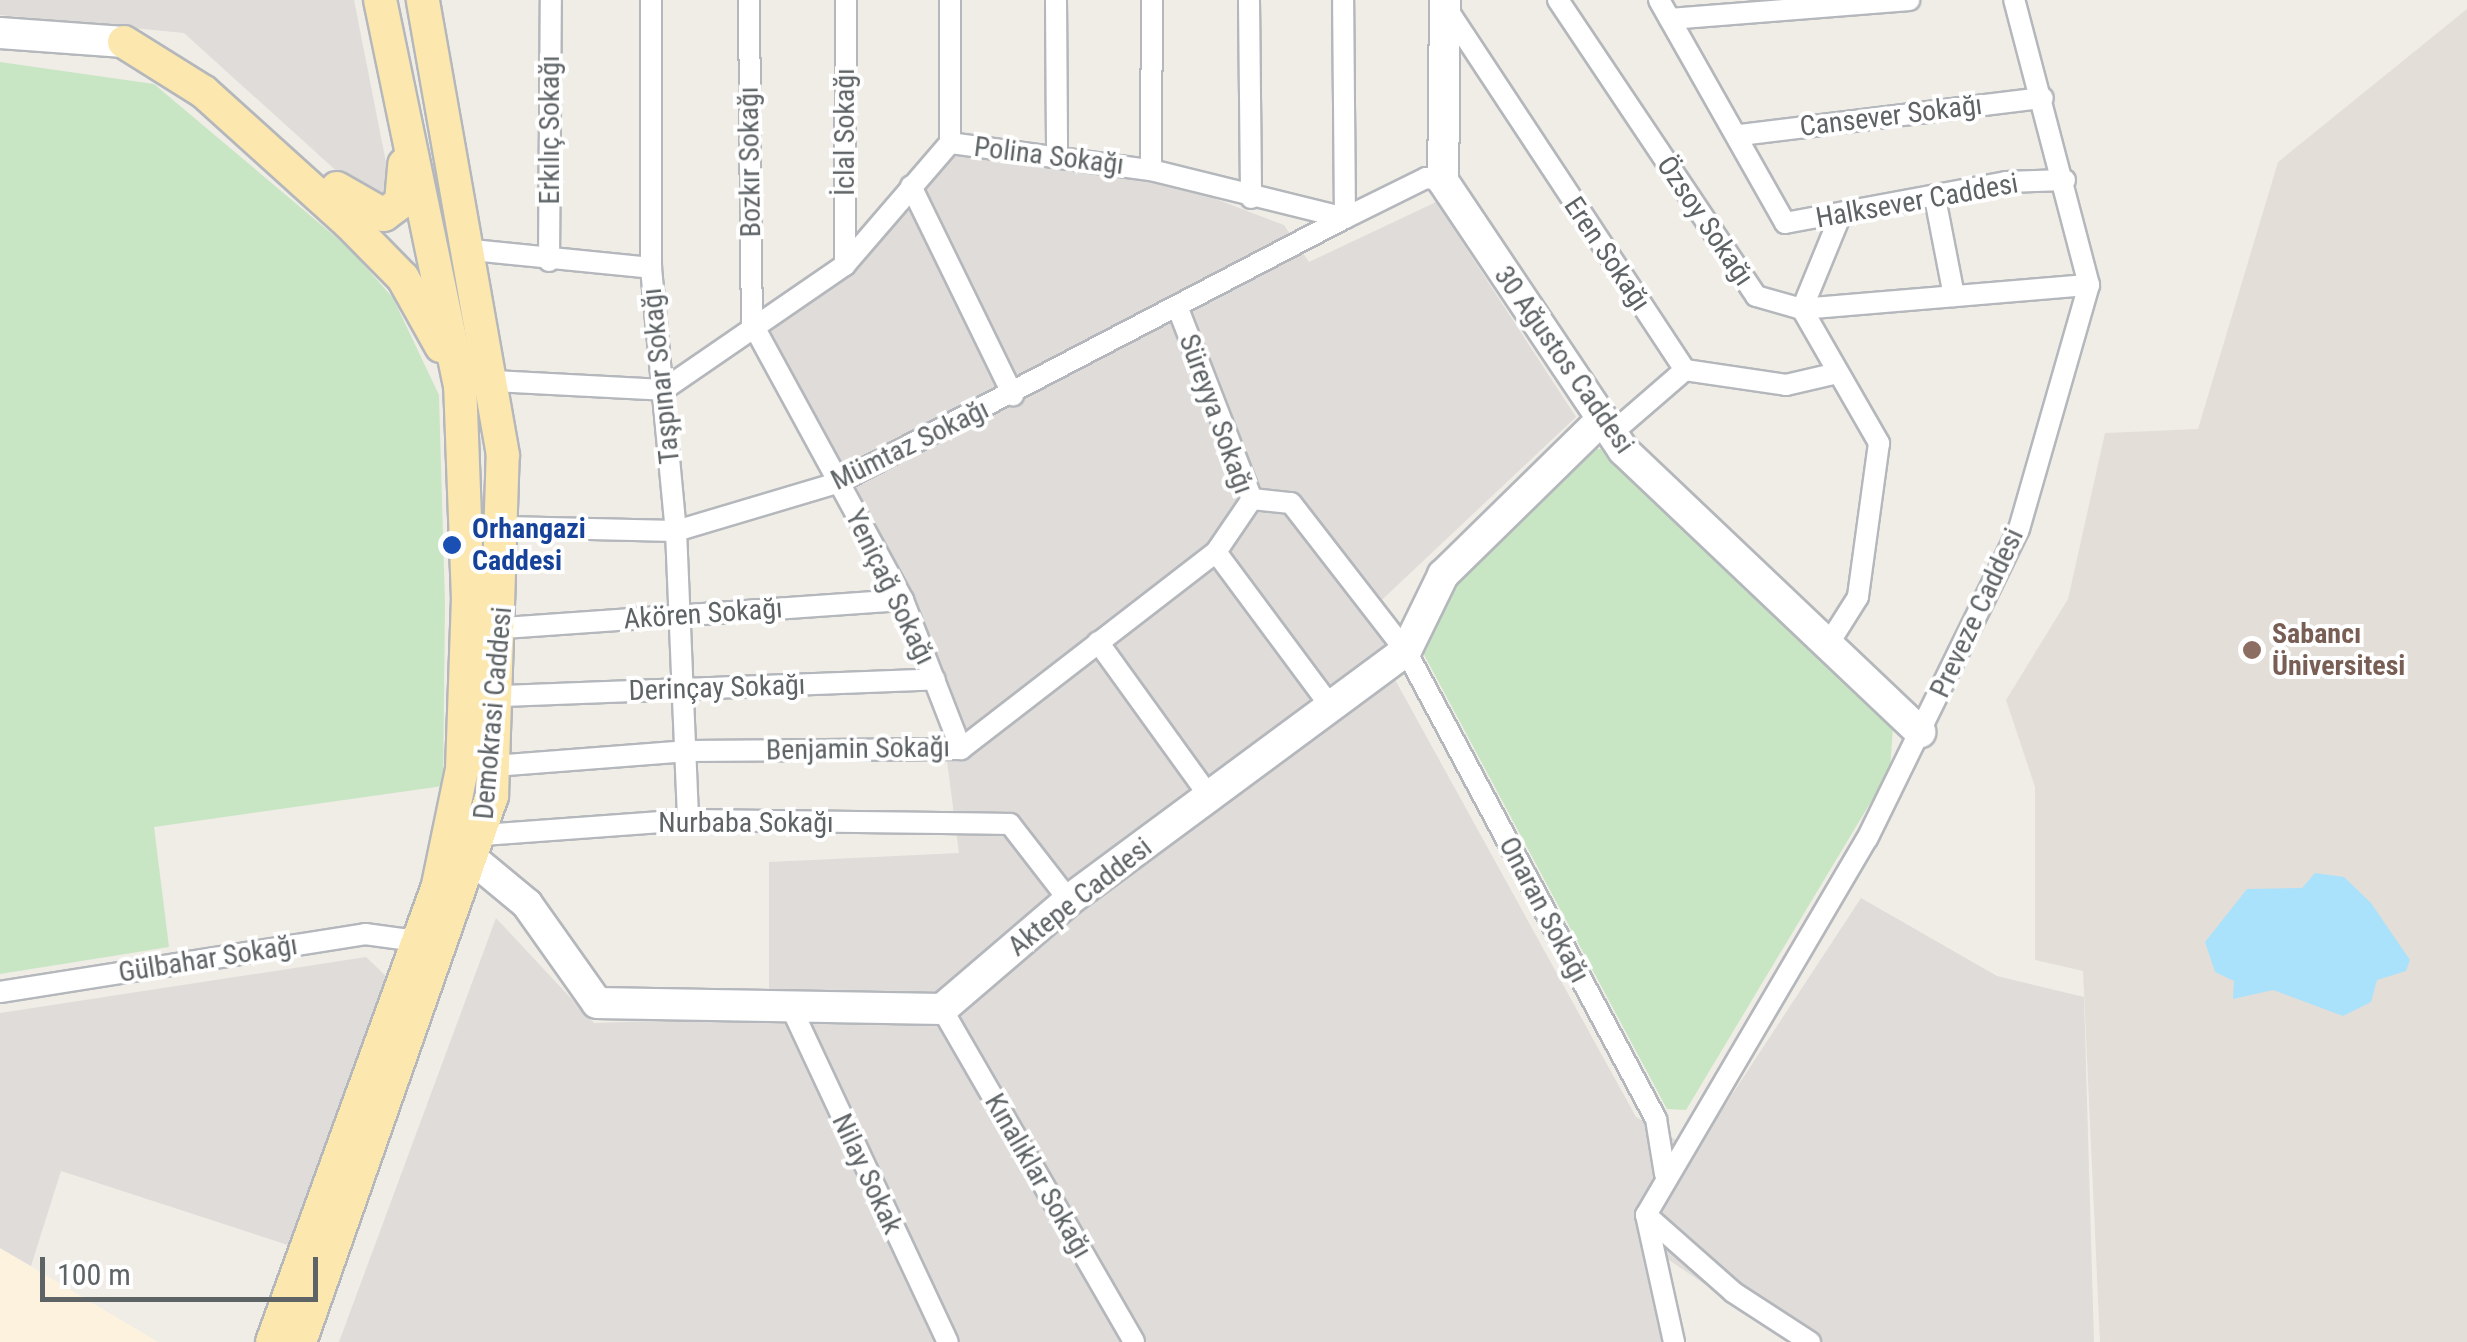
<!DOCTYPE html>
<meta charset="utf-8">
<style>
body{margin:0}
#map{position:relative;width:2467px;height:1342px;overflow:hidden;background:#f0ede7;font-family:"Roboto Condensed",sans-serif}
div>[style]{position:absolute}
.commercial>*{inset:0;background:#fdf2de}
.industrial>*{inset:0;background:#dfdcd9}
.education>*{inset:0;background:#e3ded8}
.green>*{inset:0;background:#c8e6c4}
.water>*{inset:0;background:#aae2fc}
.roads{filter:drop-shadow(2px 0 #b4b7bb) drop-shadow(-2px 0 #b4b7bb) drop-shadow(0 2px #b4b7bb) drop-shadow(0 -2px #b4b7bb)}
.street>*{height:20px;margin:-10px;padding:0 10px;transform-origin:10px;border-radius:10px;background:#fff}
.secondary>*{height:30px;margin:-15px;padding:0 15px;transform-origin:15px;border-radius:15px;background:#fff}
.primary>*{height:32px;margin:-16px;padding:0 16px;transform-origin:16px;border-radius:16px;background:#fce7af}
.dots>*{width:28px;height:28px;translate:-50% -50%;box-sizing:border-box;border:5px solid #fff;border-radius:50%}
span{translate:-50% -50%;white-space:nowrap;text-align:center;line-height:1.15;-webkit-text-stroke:8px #fff;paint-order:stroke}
.street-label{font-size:28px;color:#5e6366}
.transit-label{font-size:28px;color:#164399;font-weight:700}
.left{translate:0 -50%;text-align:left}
.education-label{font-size:28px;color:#785e54;font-weight:700}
.scale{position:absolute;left:40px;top:1257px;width:278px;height:45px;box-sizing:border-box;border:5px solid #5e6366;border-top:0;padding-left:12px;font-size:30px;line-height:35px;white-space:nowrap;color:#5e6366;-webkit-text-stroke:8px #fff;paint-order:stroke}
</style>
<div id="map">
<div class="commercial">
<i style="clip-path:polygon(0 1248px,158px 1342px,0 1342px)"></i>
</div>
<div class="industrial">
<i style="clip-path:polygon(0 0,354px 0,393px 198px,373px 204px,184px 33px,0 15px)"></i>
<i style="clip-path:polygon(945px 143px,1153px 175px,1284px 225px,1309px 262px,1436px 202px,1576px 417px,1369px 612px,1393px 646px,1382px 656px,1636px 1117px,1695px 1151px,1861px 898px,1997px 976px,2084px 997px,2094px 1342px,1790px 1342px,1669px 1260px,1683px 1342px,339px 1342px,496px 918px,594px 1023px,769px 1017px,769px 862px,959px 853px,944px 738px,900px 620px,745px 321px,842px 259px)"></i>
<i style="clip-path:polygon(366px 957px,389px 979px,291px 1246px,61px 1171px,31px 1266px,0 1248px,0 1013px)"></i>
</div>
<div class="education">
<i style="clip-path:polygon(2467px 9px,2467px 1342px,2100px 1342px,2083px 971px,2035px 960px,2035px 787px,2006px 700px,2068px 599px,2105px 433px,2198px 429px,2278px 162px)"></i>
</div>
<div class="green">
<i style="clip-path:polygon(0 62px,154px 84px,350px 249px,393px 298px,439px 395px,445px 604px,443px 786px,154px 827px,169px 947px,0 974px)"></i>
<i style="clip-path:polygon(1590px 449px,1603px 449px,1893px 728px,1890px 770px,1686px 1110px,1667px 1109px,1421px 649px,1448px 579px)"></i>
</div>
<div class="water">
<i style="clip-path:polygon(2315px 873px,2344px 877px,2371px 903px,2410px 960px,2406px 971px,2377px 980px,2371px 1002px,2343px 1016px,2273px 990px,2233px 999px,2234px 981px,2215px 972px,2205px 942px,2247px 889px,2302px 888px)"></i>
</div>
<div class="roads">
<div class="street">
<i style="left:651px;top:0;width:268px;rotate:90deg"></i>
<i style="left:651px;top:268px;width:264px;rotate:84.6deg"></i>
<i style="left:676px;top:531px;width:289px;rotate:87.6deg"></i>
<i style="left:749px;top:0;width:323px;rotate:89.5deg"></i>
<i style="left:752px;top:323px;width:315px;rotate:61.4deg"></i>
<i style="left:903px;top:600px;width:160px;rotate:68.7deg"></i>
<i style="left:950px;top:0;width:143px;rotate:90deg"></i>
<i style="left:1056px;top:0;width:155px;rotate:89.6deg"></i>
<i style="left:1249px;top:0;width:198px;rotate:89.4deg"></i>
<i style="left:1558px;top:0;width:356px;rotate:56.2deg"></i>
<i style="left:1756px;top:296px;width:48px;rotate:15.8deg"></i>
<i style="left:1802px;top:309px;width:155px;rotate:60.1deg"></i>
<i style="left:1879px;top:443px;width:155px;rotate:97.8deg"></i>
<i style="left:1858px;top:597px;width:54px;rotate:122.2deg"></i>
<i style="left:1659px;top:0;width:256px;rotate:60.5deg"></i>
<i style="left:1785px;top:223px;width:225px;rotate:-10.5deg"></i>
<i style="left:2006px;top:182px;width:59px;rotate:-1.9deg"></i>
<i style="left:1447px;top:9px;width:432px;rotate:56.6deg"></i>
<i style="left:1685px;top:370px;width:102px;rotate:8.4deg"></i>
<i style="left:1786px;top:385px;width:53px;rotate:-13deg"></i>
<i style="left:1670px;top:19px;width:240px;rotate:-4.5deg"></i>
<i style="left:1740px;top:135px;width:305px;rotate:-7deg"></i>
<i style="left:1151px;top:170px;width:170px;rotate:-89.7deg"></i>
<i style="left:911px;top:186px;width:233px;rotate:64deg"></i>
<i style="left:1935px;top:198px;width:100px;rotate:79deg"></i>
<i style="left:1841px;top:214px;width:103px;rotate:112.3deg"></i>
<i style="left:1802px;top:309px;width:288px;rotate:-4.8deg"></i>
<i style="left:472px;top:250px;width:180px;rotate:5.7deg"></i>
<i style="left:549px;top:261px;width:261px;rotate:-89.6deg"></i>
<i style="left:845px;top:265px;width:265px;rotate:-89.8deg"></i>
<i style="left:1179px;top:311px;width:202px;rotate:68.8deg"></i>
<i style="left:1252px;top:499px;width:64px;rotate:124.2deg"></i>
<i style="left:1216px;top:552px;width:194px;rotate:53.4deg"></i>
<i style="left:494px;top:381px;width:169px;rotate:3deg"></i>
<i style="left:663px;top:390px;width:221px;rotate:-34.5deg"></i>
<i style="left:845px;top:265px;width:161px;rotate:-49.3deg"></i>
<i style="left:950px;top:143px;width:203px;rotate:7.7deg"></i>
<i style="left:1151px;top:170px;width:200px;rotate:13.9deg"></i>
<i style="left:1345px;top:218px;width:90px;rotate:-26.3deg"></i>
<i style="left:1426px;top:178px;width:17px;rotate:10deg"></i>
<i style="left:1611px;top:434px;width:98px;rotate:-40.9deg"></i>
<i style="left:1252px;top:499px;width:39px;rotate:6deg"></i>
<i style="left:1291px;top:503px;width:187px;rotate:52.2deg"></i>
<i style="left:1406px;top:651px;width:531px;rotate:61.89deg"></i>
<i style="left:1656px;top:1119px;width:56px;rotate:80.7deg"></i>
<i style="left:505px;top:527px;width:171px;rotate:1.3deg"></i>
<i style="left:676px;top:531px;width:168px;rotate:-16.6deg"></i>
<i style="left:837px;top:483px;width:573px;rotate:-27.55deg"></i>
<i style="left:1345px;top:218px;width:218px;rotate:-90.5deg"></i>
<i style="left:503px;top:628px;width:401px;rotate:-4deg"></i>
<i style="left:1098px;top:642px;width:195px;rotate:54.2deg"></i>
<i style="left:500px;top:696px;width:435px;rotate:-2.2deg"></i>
<i style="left:494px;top:766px;width:195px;rotate:-4.4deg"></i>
<i style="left:688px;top:751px;width:273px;rotate:-0.4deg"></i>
<i style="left:961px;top:749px;width:322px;rotate:-37.7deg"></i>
<i style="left:483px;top:835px;width:206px;rotate:-4.2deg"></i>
<i style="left:688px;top:820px;width:322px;rotate:0.7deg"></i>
<i style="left:1010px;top:824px;width:96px;rotate:52.2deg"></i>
<i style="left:0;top:992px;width:370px;rotate:-9deg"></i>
<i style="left:365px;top:934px;width:52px;rotate:7.7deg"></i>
<i style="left:789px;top:1003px;width:374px;rotate:64.9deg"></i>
<i style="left:942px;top:1009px;width:384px;rotate:60deg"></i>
<i style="left:1646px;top:1215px;width:116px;rotate:41.5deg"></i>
<i style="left:1733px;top:1292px;width:92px;rotate:33deg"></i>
<i style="left:1674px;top:1342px;width:130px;rotate:-102.4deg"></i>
<i style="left:1646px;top:1215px;width:436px;rotate:-59.6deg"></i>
<i style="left:1867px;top:839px;width:345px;rotate:-63.9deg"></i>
<i style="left:2019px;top:529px;width:254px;rotate:-74deg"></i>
<i style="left:2089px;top:285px;width:295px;rotate:-104.7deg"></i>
</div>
<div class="secondary">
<i style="left:1445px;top:0;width:181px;rotate:90.6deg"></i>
<i style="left:1443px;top:181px;width:324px;rotate:56.2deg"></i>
<i style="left:1623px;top:450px;width:410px;rotate:43.5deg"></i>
<i style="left:0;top:33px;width:124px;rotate:4.2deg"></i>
<i style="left:474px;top:860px;width:69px;rotate:39.7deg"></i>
<i style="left:527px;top:904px;width:121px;rotate:54.7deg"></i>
<i style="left:597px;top:1003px;width:345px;rotate:1deg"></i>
<i style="left:942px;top:1009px;width:167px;rotate:-40.6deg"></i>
<i style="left:1069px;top:900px;width:419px;rotate:-36.5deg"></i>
<i style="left:1406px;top:651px;width:85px;rotate:-64deg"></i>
<i style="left:1443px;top:575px;width:220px;rotate:-44.4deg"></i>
</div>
<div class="primary">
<i style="left:124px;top:42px;width:94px;rotate:32deg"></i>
<i style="left:204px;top:92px;width:194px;rotate:42.1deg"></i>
<i style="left:348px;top:222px;width:78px;rotate:45.5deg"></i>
<i style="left:403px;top:278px;width:78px;rotate:60.8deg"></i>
<i style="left:337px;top:188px;width:54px;rotate:29.9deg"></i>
<i style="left:384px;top:215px;width:21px;rotate:-37deg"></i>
<i style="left:401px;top:202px;width:38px;rotate:-85deg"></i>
<i style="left:272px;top:1342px;width:486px;rotate:-70deg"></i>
<i style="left:438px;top:885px;width:118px;rotate:-78.3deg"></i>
<i style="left:462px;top:769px;width:169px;rotate:-88deg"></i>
<i style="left:468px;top:600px;width:214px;rotate:-92.1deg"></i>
<i style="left:460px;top:386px;width:394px;rotate:-101.7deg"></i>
<i style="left:300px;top:1342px;width:579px;rotate:-70.63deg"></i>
<i style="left:492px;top:796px;width:341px;rotate:-88.2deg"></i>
<i style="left:503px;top:455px;width:462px;rotate:-100deg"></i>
</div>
</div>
<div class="dots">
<i style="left:452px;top:545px;background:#1a4fb4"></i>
<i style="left:2252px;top:650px;background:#8d6e63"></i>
</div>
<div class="street-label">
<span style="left:1891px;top:116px;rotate:-7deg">Cansever Sokağı</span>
<span style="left:550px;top:130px;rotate:-90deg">Erkılıç Sokağı</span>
<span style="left:845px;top:132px;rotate:-90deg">İclal Sokağı</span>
<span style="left:1049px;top:156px;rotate:7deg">Polina Sokağı</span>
<span style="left:750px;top:162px;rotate:-91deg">Bozkır Sokağı</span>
<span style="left:1917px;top:201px;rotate:-10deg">Halksever Caddesi</span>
<span style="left:1705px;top:221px;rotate:56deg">Özsoy Sokağı</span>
<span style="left:1607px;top:254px;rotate:56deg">Eren Sokağı</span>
<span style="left:1564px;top:360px;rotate:55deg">30 Ağustos Caddesi</span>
<span style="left:661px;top:376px;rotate:-96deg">Taşpınar Sokağı</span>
<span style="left:1216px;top:414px;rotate:70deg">Süreyya Sokağı</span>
<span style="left:910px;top:445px;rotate:-26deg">Mümtaz Sokağı</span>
<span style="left:890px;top:587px;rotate:64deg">Yeniçağ Sokağı</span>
<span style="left:1977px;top:613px;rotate:-65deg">Preveze Caddesi</span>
<span style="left:703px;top:614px;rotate:-4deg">Akören Sokağı</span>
<span style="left:717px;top:688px;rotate:-2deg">Derinçay Sokağı</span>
<span style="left:493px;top:713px;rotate:-85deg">Demokrasi Caddesi</span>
<span style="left:858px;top:749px;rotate:-1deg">Benjamin Sokağı</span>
<span style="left:746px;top:823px">Nurbaba Sokağı</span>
<span style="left:1080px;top:897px;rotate:-38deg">Aktepe Caddesi</span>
<span style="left:1544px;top:910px;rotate:62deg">Onaran Sokağı</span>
<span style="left:208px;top:959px;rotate:-9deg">Gülbahar Sokağı</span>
<span style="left:867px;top:1174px;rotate:65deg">Nilay Sokak</span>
<span style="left:1038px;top:1176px;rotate:60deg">Kınalıklar Sokağı</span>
</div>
<div class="transit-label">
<span class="left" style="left:472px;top:545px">Orhangazi<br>Caddesi</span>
</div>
<div class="education-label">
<span class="left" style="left:2272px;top:650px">Sabancı<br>Üniversitesi</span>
</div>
<div class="scale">100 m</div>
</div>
